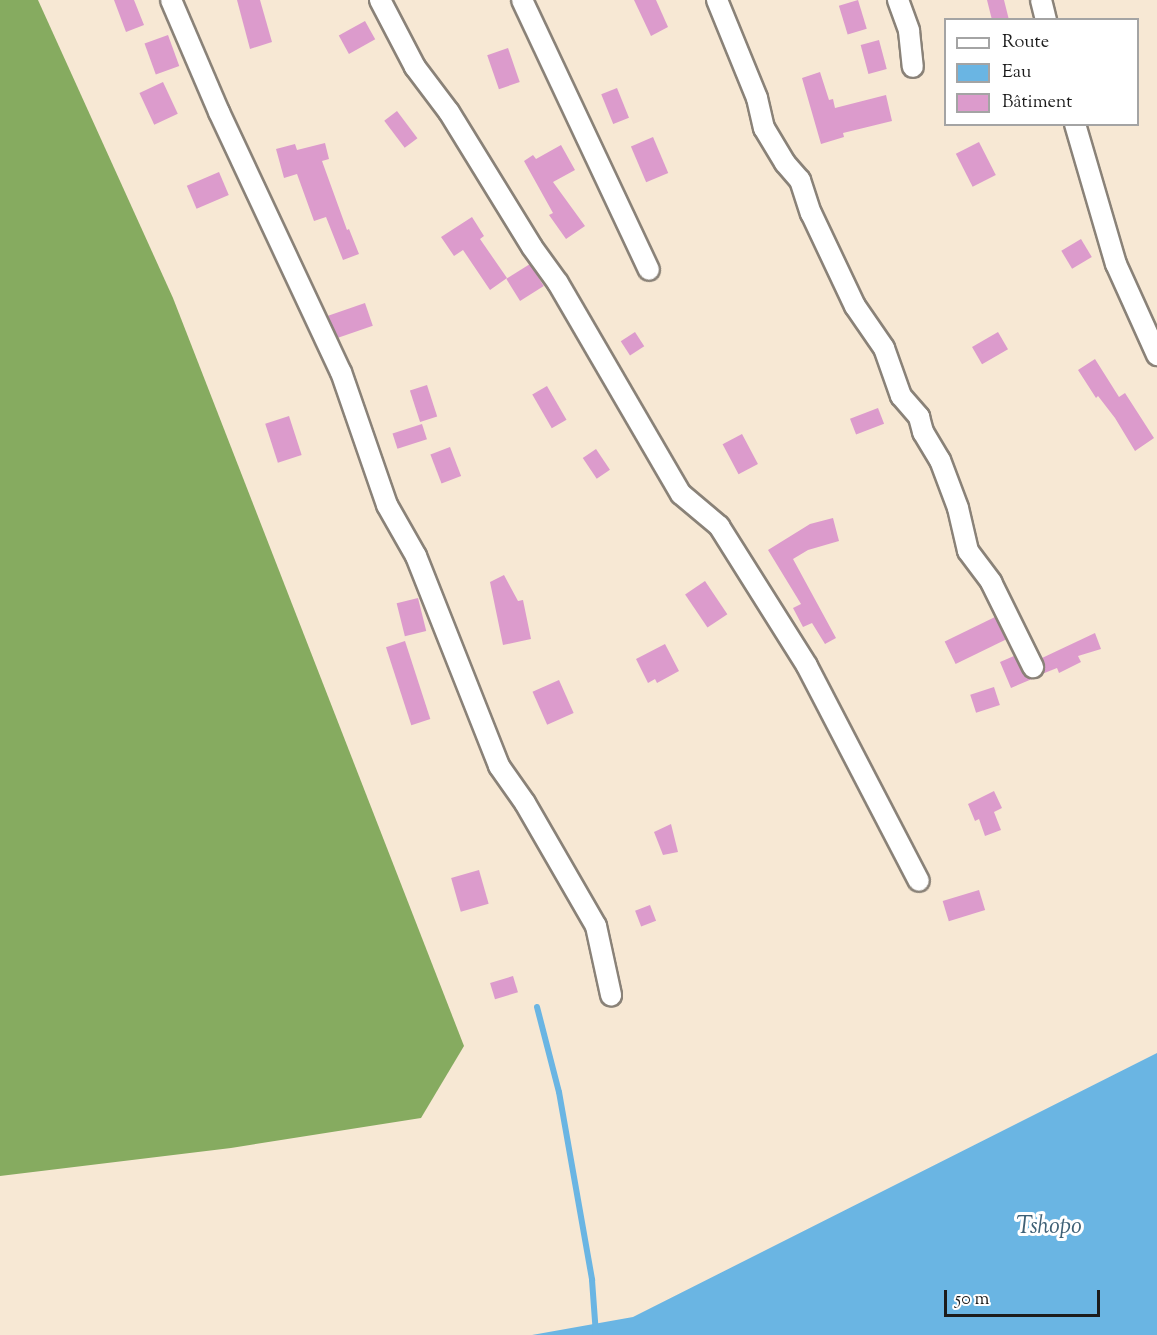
<!DOCTYPE html>
<meta charset="utf-8">
<style>
body{margin:0}
#map{position:relative;width:1157px;height:1335px;overflow:hidden;background:#f7e8d4;font-family:"Sorts Mill Goudy",serif}
div>[style]{position:absolute}
.forest>*{inset:0;background:#86ab60}
.water>*{inset:0;background:#6ab5e3}
.stream>*{height:6px;margin:-3px;padding:0 3px;transform-origin:3px;border-radius:3px;background:#6ab5e3}
.building>*{inset:0;background:#dc9bcc;transform-origin:0 0}
.roads{filter:drop-shadow(2px 0 #8a8278) drop-shadow(-2px 0 #8a8278) drop-shadow(0 2px #8a8278) drop-shadow(0 -2px #8a8278)}
.minor>*{height:20px;margin:-10px;padding:0 10px;transform-origin:10px;border-radius:10px;background:#fff}
span{translate:-50% -50%;white-space:nowrap;text-align:center;line-height:1.15;-webkit-text-stroke:6px #fff;paint-order:stroke}
.water-label{font-size:24px;color:#3f6176;font-style:italic}
.legend{position:absolute;left:944px;top:18px;width:195px;height:108px;box-sizing:border-box;background:#fff;border:2px solid #a4a4a4;margin:0;padding:8px 10px;list-style:none;font-size:18px;color:#1c1c1c}
.legend li{display:flex;align-items:center;gap:12px;height:30px}
.legend b{width:30px;border:2px solid #a4a4a4}
.scale{position:absolute;left:944px;top:1290px;width:156px;height:27px;box-sizing:border-box;border:3px solid #1c1c1c;border-top:0;padding-left:8px;font-size:18px;line-height:21px;white-space:nowrap;color:#1c1c1c;-webkit-text-stroke:4px #fff;paint-order:stroke}
</style>
<div id="map">
<div class="forest">
<i style="clip-path:polygon(0 0,38px 0,173px 298px,464px 1046px,421px 1118px,231px 1148px,0 1176px)"></i>
</div>
<div class="water">
<i style="clip-path:polygon(1157px 1053px,1157px 1335px,532px 1335px,633px 1317px)"></i>
</div>
<div class="stream">
<i style="left:537px;top:1007px;width:88px;rotate:75.5deg"></i>
<i style="left:559px;top:1092px;width:191px;rotate:80deg"></i>
<i style="left:592px;top:1280px;width:55px;rotate:85.8deg"></i>
</div>
<div class="building">
<i style="clip-path:polygon(114px 0,134px 0,144px 25px,126px 32px)"></i>
<i style="clip-path:polygon(237px 0,260px 0,272px 42px,250px 49px)"></i>
<i style="clip-path:polygon(634px 0,656px 0,668px 27px,651px 36px)"></i>
<i style="left:858px;top:0;width:30px;height:20px;rotate:73deg"></i>
<i style="clip-path:polygon(987px 0,1004px 0,1009px 20px,992px 20px)"></i>
<i style="left:365px;top:21px;width:21px;height:30px;rotate:61deg"></i>
<i style="left:168px;top:35px;width:33px;height:25px;rotate:70deg"></i>
<i style="left:879px;top:40px;width:30px;height:19px;rotate:75deg"></i>
<i style="left:508px;top:48px;width:36px;height:22px;rotate:71deg"></i>
<i style="clip-path:polygon(820px 72px,829px 100px,833px 99px,835px 108px,886px 95px,892px 121px,843px 133px,844px 137px,821px 144px,802px 78px)"></i>
<i style="left:163px;top:82px;width:35px;height:26px;rotate:65deg"></i>
<i style="left:617px;top:88px;width:32px;height:17px;rotate:68deg"></i>
<i style="left:397px;top:111px;width:34px;height:16px;rotate:53deg"></i>
<i style="left:653px;top:137px;width:39px;height:24px;rotate:67deg"></i>
<i style="left:979px;top:142px;width:37px;height:26px;rotate:63deg"></i>
<i style="clip-path:polygon(325px 143px,329px 159px,322px 161px,347px 230px,349px 229px,359px 254px,343px 260px,326px 217px,314px 221px,297px 174px,284px 178px,276px 149px,295px 144px,297px 150px)"></i>
<i style="clip-path:polygon(561px 145px,575px 170px,553px 182px,585px 226px,566px 239px,549px 215px,553px 213px,524px 161px,533px 155px,536px 159px)"></i>
<i style="left:219px;top:172px;width:25px;height:35px;rotate:67deg"></i>
<i style="clip-path:polygon(472px 217px,484px 236px,480px 239px,507px 278px,490px 290px,463px 250px,454px 256px,441px 237px)"></i>
<i style="left:1081px;top:239px;width:21px;height:23px;rotate:59deg"></i>
<i style="left:530px;top:264px;width:26px;height:28px;rotate:58deg"></i>
<i style="left:365px;top:303px;width:24px;height:39px;rotate:71deg"></i>
<i style="left:635px;top:332px;width:17px;height:17px;rotate:57deg"></i>
<i style="left:998px;top:332px;width:20px;height:30px;rotate:60deg"></i>
<i style="clip-path:polygon(1095px 359px,1119px 397px,1125px 393px,1154px 438px,1135px 451px,1115px 418px,1098px 396px,1096px 398px,1078px 370px)"></i>
<i style="left:427px;top:385px;width:33px;height:18px;rotate:72deg"></i>
<i style="left:547px;top:386px;width:39px;height:17px;rotate:60deg"></i>
<i style="left:878px;top:408px;width:17px;height:30px;rotate:69deg"></i>
<i style="left:289px;top:416px;width:41px;height:25px;rotate:72deg"></i>
<i style="left:422px;top:424px;width:16px;height:31px;rotate:72deg"></i>
<i style="left:742px;top:434px;width:34px;height:22px;rotate:62deg"></i>
<i style="left:450px;top:447px;width:31px;height:21px;rotate:69deg"></i>
<i style="left:596px;top:449px;width:25px;height:16px;rotate:56deg"></i>
<i style="clip-path:polygon(833px 518px,839px 541px,808px 550px,793px 559px,836px 638px,825px 644px,812px 623px,803px 627px,793px 608px,801px 604px,768px 550px,810px 524px)"></i>
<i style="clip-path:polygon(504px 575px,518px 601px,523px 600px,531px 639px,503px 645px,490px 582px)"></i>
<i style="left:705px;top:581px;width:40px;height:24px;rotate:56deg"></i>
<i style="left:418px;top:598px;width:34px;height:22px;rotate:76deg"></i>
<i style="left:995px;top:617px;width:25px;height:56px;rotate:64deg"></i>
<i style="clip-path:polygon(1095px 633px,1101px 649px,1078px 656px,1081px 662px,1059px 673px,1057px 668px,1042px 674px,1045px 667px,1042px 658px)"></i>
<i style="left:405px;top:641px;width:82px;height:20px;rotate:72deg"></i>
<i style="clip-path:polygon(665px 644px,679px 671px,657px 683px,655px 679px,648px 683px,636px 659px)"></i>
<i style="clip-path:polygon(1014px 656px,1023px 673px,1032px 679px,1011px 688px,1000px 662px)"></i>
<i style="left:559px;top:680px;width:36px;height:29px;rotate:66deg"></i>
<i style="left:994px;top:687px;width:19px;height:25px;rotate:72deg"></i>
<i style="clip-path:polygon(994px 791px,1002px 808px,994px 812px,1001px 830px,985px 836px,979px 819px,975px 821px,968px 804px)"></i>
<i style="clip-path:polygon(671px 824px,678px 852px,663px 855px,654px 832px)"></i>
<i style="left:479px;top:870px;width:35px;height:29px;rotate:74deg"></i>
<i style="left:979px;top:890px;width:21px;height:38px;rotate:73deg"></i>
<i style="left:650px;top:905px;width:17px;height:16px;rotate:69deg"></i>
<i style="left:513px;top:976px;width:17px;height:24px;rotate:73deg"></i>
</div>
<div class="roads">
<div class="minor">
<i style="left:171px;top:0;width:122px;rotate:66.8deg"></i>
<i style="left:219px;top:112px;width:287px;rotate:64.9deg"></i>
<i style="left:341px;top:372px;width:141px;rotate:70.9deg"></i>
<i style="left:387px;top:505px;width:59px;rotate:60.4deg"></i>
<i style="left:416px;top:556px;width:226px;rotate:68.4deg"></i>
<i style="left:499px;top:766px;width:45px;rotate:54.9deg"></i>
<i style="left:525px;top:803px;width:142px;rotate:60deg"></i>
<i style="left:596px;top:926px;width:71px;rotate:77.7deg"></i>
<i style="left:380px;top:0;width:76px;rotate:62.4deg"></i>
<i style="left:415px;top:67px;width:56px;rotate:52.9deg"></i>
<i style="left:449px;top:112px;width:158px;rotate:58.4deg"></i>
<i style="left:532px;top:247px;width:44px;rotate:54.2deg"></i>
<i style="left:558px;top:283px;width:244px;rotate:59.8deg"></i>
<i style="left:681px;top:494px;width:50px;rotate:40.1deg"></i>
<i style="left:719px;top:526px;width:165px;rotate:57.8deg"></i>
<i style="left:807px;top:666px;width:242px;rotate:62.5deg"></i>
<i style="left:522px;top:0;width:298px;rotate:64.8deg"></i>
<i style="left:717px;top:0;width:106px;rotate:67.8deg"></i>
<i style="left:757px;top:98px;width:31px;rotate:77deg"></i>
<i style="left:764px;top:128px;width:41px;rotate:59deg"></i>
<i style="left:785px;top:163px;width:23px;rotate:49deg"></i>
<i style="left:800px;top:180px;width:35px;rotate:72deg"></i>
<i style="left:811px;top:213px;width:103px;rotate:64.7deg"></i>
<i style="left:855px;top:306px;width:51px;rotate:55.4deg"></i>
<i style="left:884px;top:348px;width:51px;rotate:70.5deg"></i>
<i style="left:901px;top:396px;width:28px;rotate:49deg"></i>
<i style="left:919px;top:417px;width:16px;rotate:75deg"></i>
<i style="left:923px;top:432px;width:33px;rotate:59deg"></i>
<i style="left:940px;top:460px;width:51px;rotate:69.4deg"></i>
<i style="left:958px;top:508px;width:44px;rotate:76.9deg"></i>
<i style="left:968px;top:551px;width:39px;rotate:53deg"></i>
<i style="left:991px;top:582px;width:95px;rotate:63.7deg"></i>
<i style="left:898px;top:0;width:33px;rotate:70deg"></i>
<i style="left:909px;top:31px;width:36px;rotate:84deg"></i>
<i style="left:1041px;top:0;width:21px;rotate:76deg"></i>
<i style="left:1075px;top:124px;width:146px;rotate:73.7deg"></i>
<i style="left:1116px;top:264px;width:100px;rotate:65.7deg"></i>
</div>
</div>
<div class="water-label">
<span style="left:1049px;top:1228px">Tshopo</span>
</div>
<ul class="legend">
<li><b style="height:8px;background:#fff"></b>Route</li>
<li><b style="height:16px;background:#6ab5e3"></b>Eau</li>
<li><b style="height:16px;background:#dc9bcc"></b>Bâtiment</li>
</ul>
<div class="scale">50 m</div>
</div>
